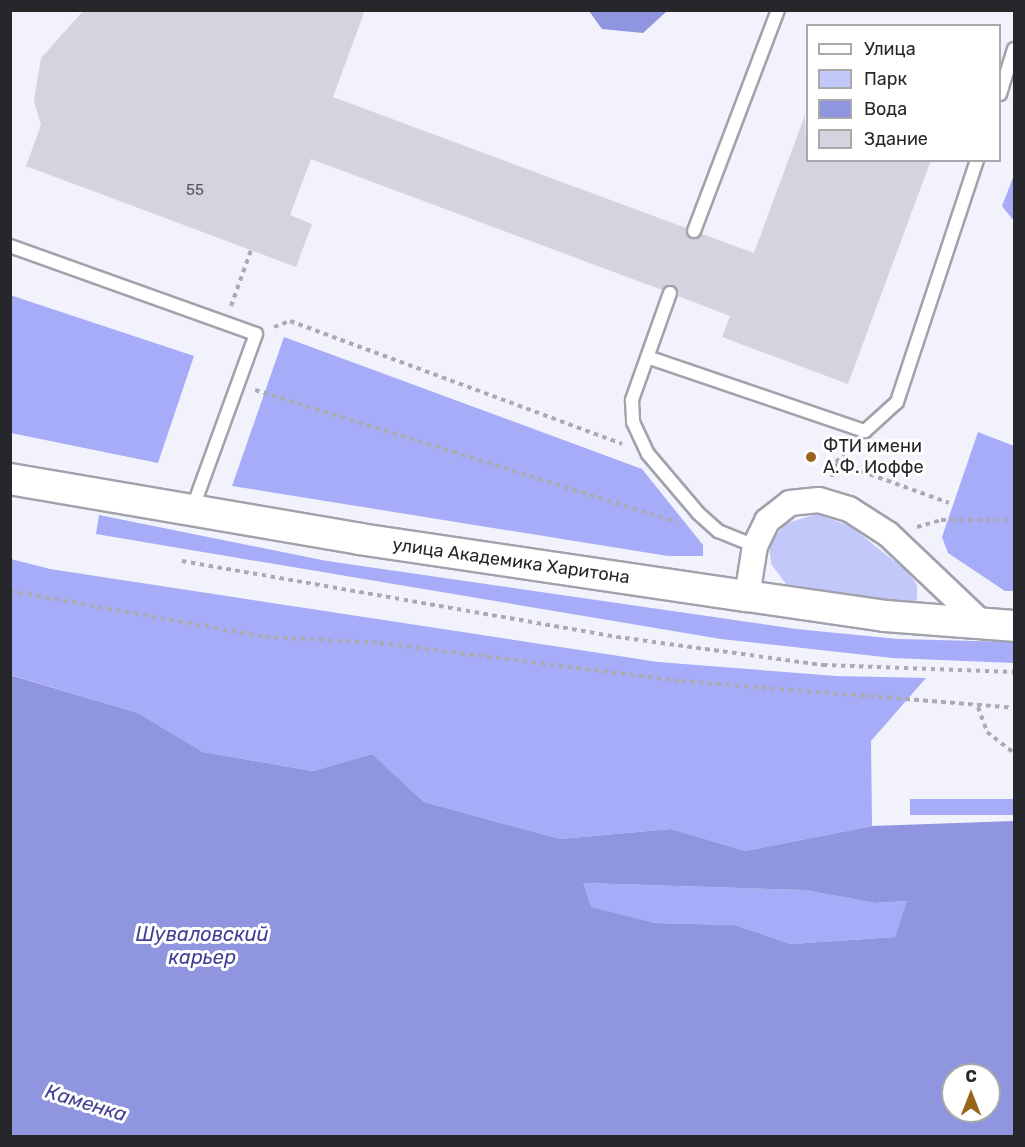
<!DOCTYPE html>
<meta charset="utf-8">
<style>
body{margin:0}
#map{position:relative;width:1025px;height:1147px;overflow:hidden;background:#f1f2fb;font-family:Rubik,sans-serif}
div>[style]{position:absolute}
.green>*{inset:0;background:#c2c8fa}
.forest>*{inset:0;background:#a6acf7;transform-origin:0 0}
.water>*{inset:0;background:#8f95de}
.building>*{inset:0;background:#d3d4dd}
.path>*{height:4px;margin-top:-2px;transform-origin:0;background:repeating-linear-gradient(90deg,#aaabb2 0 4.5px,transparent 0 9px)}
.roads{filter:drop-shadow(2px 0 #a1a2ab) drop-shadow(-2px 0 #a1a2ab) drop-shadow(0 2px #a1a2ab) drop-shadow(0 -2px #a1a2ab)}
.service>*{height:12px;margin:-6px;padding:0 6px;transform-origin:6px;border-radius:6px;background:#fff}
.minor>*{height:24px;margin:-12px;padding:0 12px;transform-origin:12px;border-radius:12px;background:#fff}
.tertiary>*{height:30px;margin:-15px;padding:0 15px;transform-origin:15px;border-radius:15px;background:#fff}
.dots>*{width:16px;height:16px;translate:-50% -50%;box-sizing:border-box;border:3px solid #fff;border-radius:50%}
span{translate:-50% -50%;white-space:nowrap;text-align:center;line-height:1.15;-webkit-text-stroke:6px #fff;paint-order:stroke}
.number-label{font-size:15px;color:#515257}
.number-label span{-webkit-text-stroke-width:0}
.poi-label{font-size:18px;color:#26272a}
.left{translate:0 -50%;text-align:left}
.street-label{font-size:18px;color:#26272a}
.water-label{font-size:20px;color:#424096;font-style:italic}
.frame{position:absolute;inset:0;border:12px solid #26272a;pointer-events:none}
.legend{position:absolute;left:806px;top:24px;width:195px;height:138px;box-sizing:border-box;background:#fff;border:2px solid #a8a9aa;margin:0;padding:8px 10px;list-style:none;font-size:18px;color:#26272a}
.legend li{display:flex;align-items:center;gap:12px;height:30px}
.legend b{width:30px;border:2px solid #a8a9aa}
.north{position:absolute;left:941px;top:1063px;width:60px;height:60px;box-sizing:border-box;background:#fff;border:2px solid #a8a9aa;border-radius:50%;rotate:0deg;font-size:16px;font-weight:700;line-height:24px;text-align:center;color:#26272a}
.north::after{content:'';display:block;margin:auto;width:21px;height:27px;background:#99651b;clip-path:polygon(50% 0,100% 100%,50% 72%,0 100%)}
</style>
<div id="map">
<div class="green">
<i style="clip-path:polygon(817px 514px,850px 526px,908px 572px,917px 585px,917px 600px,912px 603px,799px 590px,786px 584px,771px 564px,769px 543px,787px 523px)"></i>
</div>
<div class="forest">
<i style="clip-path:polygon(1014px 175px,1014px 221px,1002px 206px)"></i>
<i style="clip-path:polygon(10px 295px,194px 356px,158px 463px,11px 433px)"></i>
<i style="clip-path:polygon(284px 337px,642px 469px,703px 545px,703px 556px,668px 556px,232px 486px)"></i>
<i style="clip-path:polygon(978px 432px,1014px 446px,1014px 591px,1005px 591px,948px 553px,942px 537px)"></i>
<i style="clip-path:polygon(99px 515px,327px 561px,796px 629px,898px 639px,1014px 642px,1014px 663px,893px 658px,721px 639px,96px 534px)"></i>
<i style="clip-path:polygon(11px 559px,50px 569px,658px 662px,836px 676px,926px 678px,871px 741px,872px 826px,746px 851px,671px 829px,560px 839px,424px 802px,372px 754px,313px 771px,203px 752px,138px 713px,11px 675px)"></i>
<i style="left:1014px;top:799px;width:16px;height:104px;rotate:90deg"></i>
<i style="clip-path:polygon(582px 883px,805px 890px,875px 903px,908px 901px,895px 937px,791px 944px,735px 925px,656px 923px,590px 907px)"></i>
</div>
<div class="water">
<i style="clip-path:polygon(589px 11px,667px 11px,643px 33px,602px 29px)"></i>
<i style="clip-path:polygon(evenodd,10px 675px,138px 713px,203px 752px,313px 771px,372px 754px,424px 802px,560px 839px,671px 829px,746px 851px,872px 826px,1014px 821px,1014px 1136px,11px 1136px,10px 675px,583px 883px,805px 890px,875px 903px,907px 901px,895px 937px,791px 944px,735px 925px,656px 923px,591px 907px,583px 883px,10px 675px,953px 1075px,989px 1075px,989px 1111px,953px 1111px,953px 1075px)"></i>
</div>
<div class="building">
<i style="clip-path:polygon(84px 10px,365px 10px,333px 97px,686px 228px,692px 239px,702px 234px,754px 253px,805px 115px,807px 160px,931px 160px,848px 384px,722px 337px,730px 316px,678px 296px,673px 285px,662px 290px,311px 159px,290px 215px,312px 224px,296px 267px,26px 166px,41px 125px,34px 101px,41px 58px)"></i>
</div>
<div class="path">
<i style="left:231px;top:306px;width:59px;rotate:-70.3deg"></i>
<i style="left:274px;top:327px;width:17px;rotate:-21deg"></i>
<i style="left:290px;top:321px;width:354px;rotate:20.3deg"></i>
<i style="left:255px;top:390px;width:442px;rotate:17.4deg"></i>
<i style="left:836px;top:462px;width:21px;rotate:-47deg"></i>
<i style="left:832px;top:477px;width:16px;rotate:-75deg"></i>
<i style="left:836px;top:462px;width:120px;rotate:19.9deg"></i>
<i style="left:917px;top:527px;width:25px;rotate:-16deg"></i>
<i style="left:941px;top:520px;width:73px"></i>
<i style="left:182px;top:561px;width:450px;rotate:9.9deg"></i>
<i style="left:625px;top:638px;width:200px;rotate:7.8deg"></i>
<i style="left:823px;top:665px;width:191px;rotate:2.1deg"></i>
<i style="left:10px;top:591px;width:259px;rotate:10.2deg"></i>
<i style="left:265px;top:637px;width:115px;rotate:3deg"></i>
<i style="left:380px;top:643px;width:303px;rotate:7.2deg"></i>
<i style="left:681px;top:681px;width:334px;rotate:4.6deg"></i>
<i style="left:978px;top:707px;width:27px;rotate:70deg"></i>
<i style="left:987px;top:732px;width:34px;rotate:38deg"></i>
</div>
<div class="roads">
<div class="service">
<i style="left:1000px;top:94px;width:47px;rotate:-72.7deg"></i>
<i style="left:694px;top:231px;width:236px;rotate:-69.2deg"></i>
<i style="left:10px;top:246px;width:261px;rotate:19.7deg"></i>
<i style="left:256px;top:334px;width:187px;rotate:110deg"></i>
<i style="left:670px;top:293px;width:114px;rotate:109.6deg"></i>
<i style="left:632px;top:400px;width:22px;rotate:87deg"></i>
<i style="left:633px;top:422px;width:35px;rotate:65deg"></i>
<i style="left:648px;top:454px;width:77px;rotate:49.7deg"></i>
<i style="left:698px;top:513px;width:27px;rotate:42deg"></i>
<i style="left:718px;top:531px;width:40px;rotate:22deg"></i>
<i style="left:650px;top:358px;width:227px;rotate:18.8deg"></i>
<i style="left:865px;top:431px;width:43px;rotate:-42.2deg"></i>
<i style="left:897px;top:402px;width:255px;rotate:-71.7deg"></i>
</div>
<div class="minor">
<i style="left:747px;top:596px;width:51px;rotate:-80.9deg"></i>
<i style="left:755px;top:546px;width:28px;rotate:-64deg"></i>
<i style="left:767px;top:521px;width:29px;rotate:-38deg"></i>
<i style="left:790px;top:503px;width:29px;rotate:-6deg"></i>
<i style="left:819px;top:500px;width:31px;rotate:17deg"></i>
<i style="left:849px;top:509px;width:46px;rotate:32.7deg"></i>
<i style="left:888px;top:534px;width:132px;rotate:43.5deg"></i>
</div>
<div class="tertiary">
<i style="left:10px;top:479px;width:355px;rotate:9.7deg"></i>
<i style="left:360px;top:539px;width:391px;rotate:8.4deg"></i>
<i style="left:747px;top:596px;width:139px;rotate:8.2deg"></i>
<i style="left:885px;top:616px;width:129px;rotate:4.4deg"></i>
</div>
</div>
<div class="dots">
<i style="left:811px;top:457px;background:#99651b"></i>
</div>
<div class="number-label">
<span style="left:195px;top:191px">55</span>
</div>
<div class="poi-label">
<span class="left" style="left:823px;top:457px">ФТИ имени<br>А.Ф. Иоффе</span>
</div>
<div class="street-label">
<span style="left:511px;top:561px;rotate:8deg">улица Академика Харитона</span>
</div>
<div class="water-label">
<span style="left:202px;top:946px">Шуваловский<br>карьер</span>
<span style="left:86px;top:1103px;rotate:17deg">Каменка</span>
</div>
<div class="frame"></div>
<ul class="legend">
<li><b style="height:8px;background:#fff"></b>Улица</li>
<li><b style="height:16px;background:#c2c8fa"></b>Парк</li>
<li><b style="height:16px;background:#8f95de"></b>Вода</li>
<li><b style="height:16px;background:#d3d4dd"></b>Здание</li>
</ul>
<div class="north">С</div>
</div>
